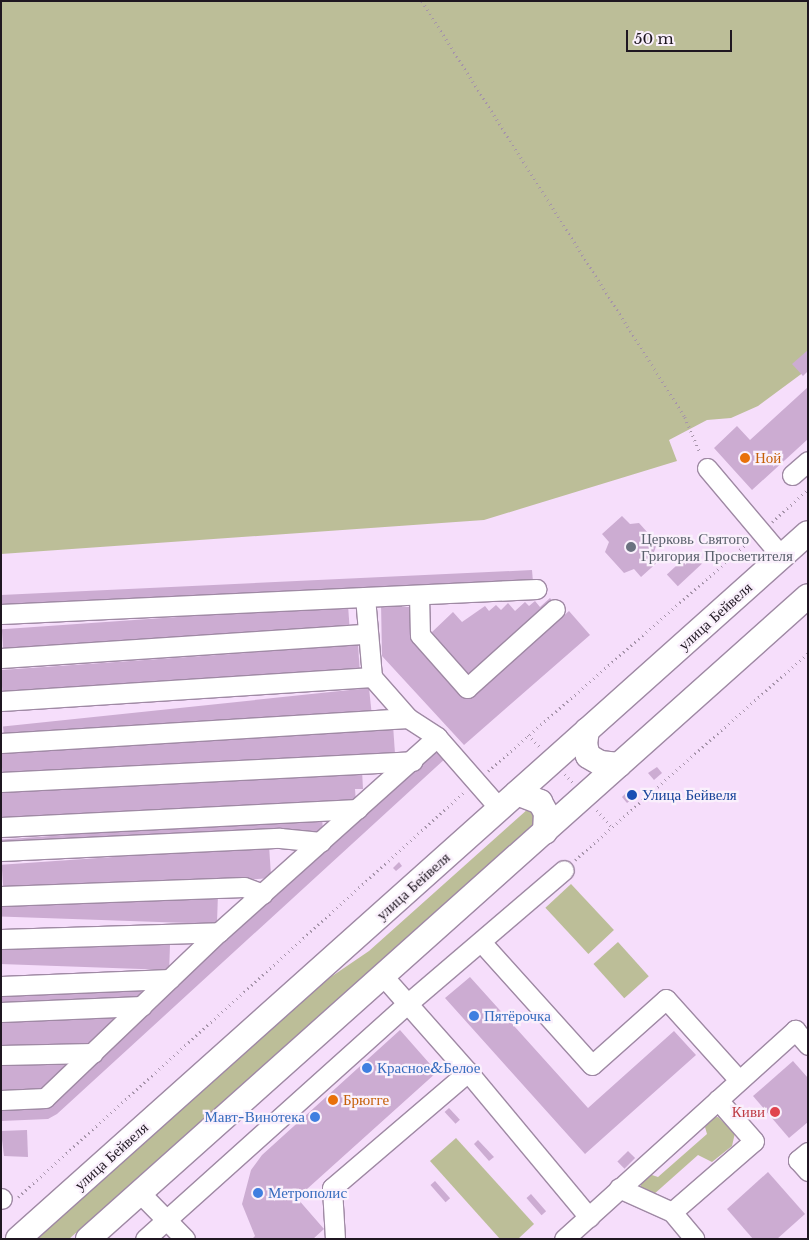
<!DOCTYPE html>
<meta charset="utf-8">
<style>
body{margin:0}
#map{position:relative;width:809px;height:1240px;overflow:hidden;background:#f6defb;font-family:"Libre Baskerville",serif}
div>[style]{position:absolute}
.green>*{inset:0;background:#bcbe98;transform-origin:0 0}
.building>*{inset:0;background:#ccacd2;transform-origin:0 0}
.path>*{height:2.5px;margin-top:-1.25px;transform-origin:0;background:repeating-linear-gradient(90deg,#a694aa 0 1px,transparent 0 5px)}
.roads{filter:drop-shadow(1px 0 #9f89a4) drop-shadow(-1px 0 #9f89a4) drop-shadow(0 1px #9f89a4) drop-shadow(0 -1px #9f89a4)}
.minor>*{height:19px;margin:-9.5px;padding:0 9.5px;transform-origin:9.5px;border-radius:9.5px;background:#fff}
.major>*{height:24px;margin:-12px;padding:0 12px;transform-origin:12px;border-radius:12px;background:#fff}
.dots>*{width:14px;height:14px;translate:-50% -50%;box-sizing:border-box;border:2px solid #faf0fc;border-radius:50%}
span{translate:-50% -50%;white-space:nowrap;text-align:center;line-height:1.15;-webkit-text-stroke:4.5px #faf0fc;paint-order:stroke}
.food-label{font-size:15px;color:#c56008}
.left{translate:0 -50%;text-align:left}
.worship-label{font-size:15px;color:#5b616d}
.street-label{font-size:15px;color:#1f1721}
.transit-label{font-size:15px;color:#164399}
.shop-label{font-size:15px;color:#366cbe}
.right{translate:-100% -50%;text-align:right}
.health-label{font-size:15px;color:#be3a42}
.frame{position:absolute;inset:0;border:2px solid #1f1721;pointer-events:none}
.scale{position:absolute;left:626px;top:30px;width:106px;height:22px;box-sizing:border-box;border:2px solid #1f1721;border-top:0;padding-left:6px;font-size:15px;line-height:18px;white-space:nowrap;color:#1f1721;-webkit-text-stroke:4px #faf0fc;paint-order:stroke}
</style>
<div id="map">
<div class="green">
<i style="clip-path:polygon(1px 1px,808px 1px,808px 369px,758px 406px,731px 418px,707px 420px,669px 440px,677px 461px,484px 520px,1px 554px)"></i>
<i style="clip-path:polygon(528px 809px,532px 809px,536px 822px,69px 1239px,36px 1239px,322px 983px,369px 951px)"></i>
<i style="left:571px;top:884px;width:63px;height:35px;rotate:47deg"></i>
<i style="left:618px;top:942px;width:46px;height:33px;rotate:48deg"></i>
<i style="clip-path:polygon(718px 1117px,735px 1133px,732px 1146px,712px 1162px,698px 1155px,653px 1195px,641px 1189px,641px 1180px,649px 1174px,658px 1177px,707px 1134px,705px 1127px,709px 1118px)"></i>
<i style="clip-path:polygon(456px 1138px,534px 1224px,518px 1239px,500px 1239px,430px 1161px)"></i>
</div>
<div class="building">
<i style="clip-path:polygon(808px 350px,808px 371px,803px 376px,792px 364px)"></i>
<i style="clip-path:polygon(808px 387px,808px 439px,752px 490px,714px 448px,737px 426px,750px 440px)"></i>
<i style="clip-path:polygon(622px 516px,630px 524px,639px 523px,657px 543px,654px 552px,661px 559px,641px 577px,634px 569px,624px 573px,605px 552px,609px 542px,602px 534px)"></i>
<i style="left:691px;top:552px;width:16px;height:33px;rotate:47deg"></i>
<i style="clip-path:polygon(532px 570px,533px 582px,1px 609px,1px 595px)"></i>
<i style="clip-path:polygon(550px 598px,554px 603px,472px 678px,431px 633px,453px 612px,462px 622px,485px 606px,489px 611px,496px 605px,501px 610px,508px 603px,515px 611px,525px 602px,529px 606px,535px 601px,540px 607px)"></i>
<i style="clip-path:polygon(381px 603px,401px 603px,402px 607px,413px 607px,419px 639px,472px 697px,569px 611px,590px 635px,464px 745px,382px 656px)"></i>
<i style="left:348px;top:605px;width:28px;height:347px;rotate:86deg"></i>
<i style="left:358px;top:645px;width:29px;height:358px;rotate:86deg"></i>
<i style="left:369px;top:688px;width:28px;height:368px;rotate:84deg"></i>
<i style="left:393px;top:725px;width:29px;height:393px;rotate:86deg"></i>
<i style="clip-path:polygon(437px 748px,447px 757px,57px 1114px,48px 1119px,1px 1121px,1px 1107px,44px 1104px)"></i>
<i style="clip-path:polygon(657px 767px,662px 773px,654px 780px,648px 773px)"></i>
<i style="clip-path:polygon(362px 770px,363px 789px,355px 789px,356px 802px,1px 820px,1px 790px)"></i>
<i style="clip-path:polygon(626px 793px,632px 799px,627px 803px,622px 797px)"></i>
<i style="left:322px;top:817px;width:15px;height:321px;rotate:86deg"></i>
<i style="left:269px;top:846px;width:32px;height:268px;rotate:86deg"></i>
<i style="clip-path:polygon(399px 862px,402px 866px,396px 871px,393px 868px)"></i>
<i style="left:218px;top:894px;width:30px;height:217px;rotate:92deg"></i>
<i style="left:170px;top:945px;width:25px;height:169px;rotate:92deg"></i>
<i style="clip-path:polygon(470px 977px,588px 1108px,674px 1031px,696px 1055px,585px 1154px,445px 998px)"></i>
<i style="left:141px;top:986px;width:16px;height:140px;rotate:86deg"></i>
<i style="clip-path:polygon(115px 1013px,115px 1022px,89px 1045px,1px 1048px,1px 1018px)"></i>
<i style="clip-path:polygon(400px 1030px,437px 1072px,297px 1198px,324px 1229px,313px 1239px,252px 1239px,255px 1236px,242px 1204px,251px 1170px,262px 1155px)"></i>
<i style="clip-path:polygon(793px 1061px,808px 1078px,808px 1122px,789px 1138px,753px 1096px)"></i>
<i style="clip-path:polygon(70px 1062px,45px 1091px,1px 1093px,1px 1064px)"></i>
<i style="left:449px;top:1108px;width:16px;height:6px;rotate:47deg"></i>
<i style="clip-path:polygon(27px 1130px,28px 1157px,4px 1156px,1px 1131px)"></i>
<i style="clip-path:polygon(478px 1140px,494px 1157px,489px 1161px,474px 1144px)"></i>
<i style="left:628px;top:1151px;width:10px;height:15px;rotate:45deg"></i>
<i style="clip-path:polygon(768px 1172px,805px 1214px,777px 1239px,753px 1239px,727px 1209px)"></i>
<i style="left:435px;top:1181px;width:23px;height:6px;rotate:49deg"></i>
<i style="left:531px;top:1194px;width:23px;height:6px;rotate:49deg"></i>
</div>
<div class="path">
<i style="left:422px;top:1px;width:492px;rotate:57.7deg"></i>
<i style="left:685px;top:417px;width:39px;rotate:67deg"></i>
<i style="left:772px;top:522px;width:49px;rotate:-42.5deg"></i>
<i style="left:528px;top:735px;width:18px;rotate:45deg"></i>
<i style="left:488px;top:771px;width:347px;rotate:-41.3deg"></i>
<i style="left:565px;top:774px;width:12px;rotate:48deg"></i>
<i style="left:597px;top:810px;width:23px;rotate:49deg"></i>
<i style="left:575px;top:860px;width:312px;rotate:-41.6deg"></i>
<i style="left:18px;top:1197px;width:601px;rotate:-42.24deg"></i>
</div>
<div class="roads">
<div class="minor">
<i style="left:707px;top:468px;width:116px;rotate:49.9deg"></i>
<i style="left:792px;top:475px;width:21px;rotate:-41deg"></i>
<i style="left:419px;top:595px;width:40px;rotate:88.6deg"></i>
<i style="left:420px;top:635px;width:71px;rotate:48.4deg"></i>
<i style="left:467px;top:688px;width:118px;rotate:-41.9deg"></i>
<i style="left:365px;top:597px;width:80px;rotate:85deg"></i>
<i style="left:372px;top:677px;width:55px;rotate:48.7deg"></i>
<i style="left:408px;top:718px;width:35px;rotate:33deg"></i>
<i style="left:437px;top:737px;width:96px;rotate:48.8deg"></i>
<i style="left:1px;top:614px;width:536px;rotate:-2.68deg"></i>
<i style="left:1px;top:658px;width:366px;rotate:-3.8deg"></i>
<i style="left:1px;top:701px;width:372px;rotate:-3.7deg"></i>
<i style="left:1px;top:743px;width:408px;rotate:-3.5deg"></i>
<i style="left:1px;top:782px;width:412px;rotate:-2.9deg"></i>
<i style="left:1px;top:827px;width:357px;rotate:-2.9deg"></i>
<i style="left:1px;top:851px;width:279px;rotate:-2.7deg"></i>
<i style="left:280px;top:838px;width:41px;rotate:5.6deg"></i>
<i style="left:1px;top:896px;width:243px;rotate:-2.1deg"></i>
<i style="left:244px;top:887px;width:20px;rotate:20deg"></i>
<i style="left:1px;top:939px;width:218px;rotate:-1.8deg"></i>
<i style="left:482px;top:943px;width:164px;rotate:48deg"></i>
<i style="left:592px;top:1065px;width:99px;rotate:-41.7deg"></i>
<i style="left:666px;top:999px;width:109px;rotate:48deg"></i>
<i style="left:383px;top:976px;width:128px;rotate:48.5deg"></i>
<i style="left:468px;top:1072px;width:189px;rotate:50.2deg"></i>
<i style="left:1px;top:986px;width:169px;rotate:-2.4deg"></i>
<i style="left:1px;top:1012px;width:141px;rotate:-2.4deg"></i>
<i style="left:1px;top:1055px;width:92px;rotate:-1.2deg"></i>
<i style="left:1px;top:1100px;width:44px;rotate:-2.6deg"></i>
<i style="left:45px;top:1098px;width:240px;rotate:-43.7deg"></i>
<i style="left:219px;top:932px;width:292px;rotate:-41.8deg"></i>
<i style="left:808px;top:1152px;width:13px;rotate:141deg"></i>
<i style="left:798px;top:1160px;width:15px;rotate:48deg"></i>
<i style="left:619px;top:1188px;width:58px;rotate:24.4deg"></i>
<i style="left:672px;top:1212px;width:108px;rotate:-40.9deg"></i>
<i style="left:754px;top:1141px;width:55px;rotate:-131.3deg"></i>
<i style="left:140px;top:1193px;width:64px;rotate:45.6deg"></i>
<i style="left:1px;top:1198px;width:1px;rotate:45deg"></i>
<i style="left:672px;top:1212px;width:35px;rotate:50deg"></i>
<i style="left:145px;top:1239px;width:352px;rotate:-41.9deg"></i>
<i style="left:407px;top:1004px;width:206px;rotate:-40.5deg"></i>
<i style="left:335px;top:1239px;width:51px;rotate:-93.4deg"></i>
<i style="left:332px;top:1188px;width:179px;rotate:-40.5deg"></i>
<i style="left:564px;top:1239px;width:312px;rotate:-42.1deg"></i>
<i style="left:795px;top:1030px;width:20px;rotate:49deg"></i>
</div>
<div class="major">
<i style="left:587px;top:730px;width:14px;rotate:98deg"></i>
<i style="left:585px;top:744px;width:12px;rotate:76deg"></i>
<i style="left:588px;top:756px;width:14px;rotate:30deg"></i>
<i style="left:600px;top:763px;width:19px;rotate:6deg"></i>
<i style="left:517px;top:793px;width:25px;rotate:21deg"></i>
<i style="left:540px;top:802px;width:13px;rotate:61deg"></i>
<i style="left:546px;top:813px;width:19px;rotate:93deg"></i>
<i style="left:18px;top:1239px;width:1059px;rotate:-41.79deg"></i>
<i style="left:88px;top:1239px;width:965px;rotate:-41.77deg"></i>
</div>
</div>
<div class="dots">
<i style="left:745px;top:458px;background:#e8710a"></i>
<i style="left:631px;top:547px;background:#6b7280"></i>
<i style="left:632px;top:795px;background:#1a4fb4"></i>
<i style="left:474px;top:1016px;background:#3f7fe0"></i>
<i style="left:367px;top:1068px;background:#3f7fe0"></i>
<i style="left:333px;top:1100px;background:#e8710a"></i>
<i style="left:775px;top:1112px;background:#e0444e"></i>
<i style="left:315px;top:1117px;background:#3f7fe0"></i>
<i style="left:258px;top:1193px;background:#3f7fe0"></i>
</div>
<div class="food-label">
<span class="left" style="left:755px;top:458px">Ной</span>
<span class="left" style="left:343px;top:1100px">Брюгге</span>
</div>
<div class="worship-label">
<span class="left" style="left:641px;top:547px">Церковь Святого<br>Григория Просветителя</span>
</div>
<div class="street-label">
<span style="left:715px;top:616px;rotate:-42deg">улица Бейвеля</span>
<span style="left:413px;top:886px;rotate:-42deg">улица Бейвеля</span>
<span style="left:111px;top:1156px;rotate:-42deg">улица Бейвеля</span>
</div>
<div class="transit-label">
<span class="left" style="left:642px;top:795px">Улица Бейвеля</span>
</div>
<div class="shop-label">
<span class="left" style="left:484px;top:1016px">Пятёрочка</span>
<span class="left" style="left:377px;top:1068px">Красное&amp;Белое</span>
<span class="right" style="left:305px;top:1117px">Мавт-Винотека</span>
<span class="left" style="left:268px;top:1193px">Метрополис</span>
</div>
<div class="health-label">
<span class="right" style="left:765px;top:1112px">Киви</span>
</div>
<div class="frame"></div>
<div class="scale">50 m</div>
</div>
